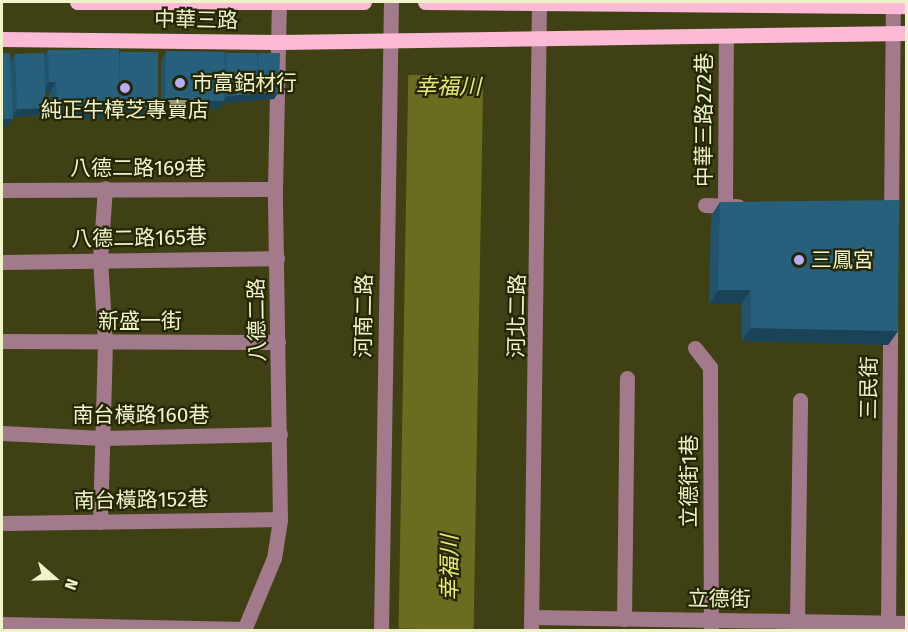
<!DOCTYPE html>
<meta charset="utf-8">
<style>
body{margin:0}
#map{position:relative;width:908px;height:632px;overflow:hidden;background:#3f4115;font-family:"Fira Sans","Noto Sans TC",sans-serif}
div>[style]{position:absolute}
.water>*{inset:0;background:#6a6d1f;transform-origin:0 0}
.pier>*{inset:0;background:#3f4115;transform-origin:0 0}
.minor>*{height:15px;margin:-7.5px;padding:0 7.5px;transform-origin:7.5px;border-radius:7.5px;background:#a37a8b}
.major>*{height:15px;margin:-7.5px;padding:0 7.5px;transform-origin:7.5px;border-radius:7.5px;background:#fcbad6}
.wall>*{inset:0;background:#21536b}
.shaded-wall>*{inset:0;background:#1b4357}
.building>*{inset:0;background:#26607c;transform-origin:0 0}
.dots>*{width:16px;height:16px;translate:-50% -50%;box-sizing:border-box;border:3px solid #252704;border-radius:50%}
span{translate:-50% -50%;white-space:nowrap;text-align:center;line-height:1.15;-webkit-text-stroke:4.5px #252704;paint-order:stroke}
.street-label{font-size:21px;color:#eff3ca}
.poi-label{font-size:21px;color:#eff3ca}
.left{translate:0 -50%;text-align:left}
.water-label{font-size:22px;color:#e6ed69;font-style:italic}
.frame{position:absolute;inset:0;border:3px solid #eff3ca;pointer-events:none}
.north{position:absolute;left:24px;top:548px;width:60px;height:60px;-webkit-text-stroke:4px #252704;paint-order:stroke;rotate:110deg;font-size:16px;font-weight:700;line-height:24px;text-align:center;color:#eff3ca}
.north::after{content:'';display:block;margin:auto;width:21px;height:27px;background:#eff3ca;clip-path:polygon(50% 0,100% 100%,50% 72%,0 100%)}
</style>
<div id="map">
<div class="water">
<i style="left:484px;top:33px;width:597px;height:75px;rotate:91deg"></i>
</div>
<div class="pier">
<i style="left:404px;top:2px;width:83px;height:73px"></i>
</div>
<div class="minor">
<i style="left:2px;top:190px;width:273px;rotate:-0.2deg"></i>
<i style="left:705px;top:205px;width:33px;rotate:2deg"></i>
<i style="left:725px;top:205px;width:169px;rotate:-89.7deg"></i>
<i style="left:891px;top:220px;width:218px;rotate:-89.5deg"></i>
<i style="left:2px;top:262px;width:275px;rotate:-0.8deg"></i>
<i style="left:2px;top:341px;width:276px;rotate:0.2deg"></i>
<i style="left:695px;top:348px;width:24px;rotate:52deg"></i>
<i style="left:710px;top:367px;width:263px;rotate:89.8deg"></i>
<i style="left:2px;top:433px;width:101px;rotate:2.8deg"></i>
<i style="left:103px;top:438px;width:177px;rotate:-1.3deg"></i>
<i style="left:100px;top:522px;width:181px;rotate:-88.4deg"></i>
<i style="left:105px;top:341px;width:82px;rotate:-93.5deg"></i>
<i style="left:100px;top:259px;width:71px;rotate:-86deg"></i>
<i style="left:2px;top:523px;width:278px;rotate:-0.8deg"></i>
<i style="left:531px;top:617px;width:375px;rotate:0.9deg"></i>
<i style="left:624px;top:619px;width:241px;rotate:-89.3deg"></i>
<i style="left:797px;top:621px;width:221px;rotate:-89.2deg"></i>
<i style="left:2px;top:624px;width:243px;rotate:1.2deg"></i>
<i style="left:244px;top:630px;width:78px;rotate:-67.4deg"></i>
<i style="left:274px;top:558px;width:39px;rotate:-81deg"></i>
<i style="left:280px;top:519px;width:330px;rotate:-90.9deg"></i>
<i style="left:275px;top:189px;width:187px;rotate:-88.8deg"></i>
<i style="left:381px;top:630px;width:628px;rotate:-89.09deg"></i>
<i style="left:531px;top:630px;width:628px;rotate:-89.27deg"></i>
<i style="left:888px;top:630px;width:308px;rotate:-89.6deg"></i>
</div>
<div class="major">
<i style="left:77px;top:2px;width:287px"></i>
<i style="left:425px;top:2px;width:481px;rotate:0.5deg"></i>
<i style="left:2px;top:39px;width:277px;rotate:0.6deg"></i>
<i style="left:279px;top:42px;width:627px;rotate:-0.82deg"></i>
</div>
<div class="wall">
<i style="clip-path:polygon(48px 50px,119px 53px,159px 109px,154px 117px,115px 117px,115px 113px,112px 118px,49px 119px,49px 93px,45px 93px,41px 115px,13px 117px,7px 127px,2px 127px,2px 53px,11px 61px,15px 54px,44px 56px)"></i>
<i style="clip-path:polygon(166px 53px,225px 56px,226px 53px,257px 55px,259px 53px,274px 99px,223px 103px,219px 109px,161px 105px,161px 61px)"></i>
<i style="clip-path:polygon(720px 202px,898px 331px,888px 345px,742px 341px,741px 304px,709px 304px,711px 216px)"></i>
</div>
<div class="shaded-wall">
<i style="clip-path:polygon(49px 82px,56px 82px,49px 93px,41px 93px)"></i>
<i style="clip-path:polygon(279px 92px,274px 99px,223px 103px,219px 109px,161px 105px,166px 97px,224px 101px,227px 96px)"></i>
<i style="clip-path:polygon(120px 107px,112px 118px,49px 119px,57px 108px)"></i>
<i style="clip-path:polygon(46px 108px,41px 115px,12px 117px,17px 109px)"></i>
<i style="clip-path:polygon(159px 109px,154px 117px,115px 117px,121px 110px)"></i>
<i style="clip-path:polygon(2px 119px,13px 119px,7px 127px,2px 127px)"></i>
<i style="clip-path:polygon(718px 290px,751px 290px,741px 304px,709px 304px)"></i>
<i style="clip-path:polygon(751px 328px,898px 331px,888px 345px,742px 341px)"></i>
</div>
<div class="building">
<i style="clip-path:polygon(119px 49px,120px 107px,57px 108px,56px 82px,49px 82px,48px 50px)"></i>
<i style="left:120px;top:52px;width:38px;height:58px"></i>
<i style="left:225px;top:52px;width:49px;height:59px;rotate:91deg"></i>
<i style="clip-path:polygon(2px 53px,10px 53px,13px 119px,2px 119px)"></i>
<i style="left:44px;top:53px;width:55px;height:29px;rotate:88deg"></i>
<i style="clip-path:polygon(226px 53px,257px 53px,257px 71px,259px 53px,280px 53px,279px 92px,227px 96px)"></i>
<i style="clip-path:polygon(899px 200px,898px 331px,751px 328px,751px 290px,718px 290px,720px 202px)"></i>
</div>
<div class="dots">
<i style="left:180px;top:83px;background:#b8abf7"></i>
<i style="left:125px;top:88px;background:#b8abf7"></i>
<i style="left:799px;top:260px;background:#b8abf7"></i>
</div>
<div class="street-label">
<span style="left:196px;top:20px;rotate:1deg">中華三路</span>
<span style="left:704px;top:120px;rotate:-90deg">中華三路272巷</span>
<span style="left:138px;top:168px">八德二路169巷</span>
<span style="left:139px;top:238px;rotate:-1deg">八德二路165巷</span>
<span style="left:364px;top:316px;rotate:-89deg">河南二路</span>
<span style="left:517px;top:316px;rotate:-89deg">河北二路</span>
<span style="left:257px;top:320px;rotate:-91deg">八德二路</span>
<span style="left:140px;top:321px">新盛一街</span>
<span style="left:869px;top:388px;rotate:-89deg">三民街</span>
<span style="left:141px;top:415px">南台橫路160巷</span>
<span style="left:689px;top:481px;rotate:-90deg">立德街1巷</span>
<span style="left:141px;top:500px;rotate:-1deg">南台橫路152巷</span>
<span style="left:719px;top:599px;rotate:1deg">立德街</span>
</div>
<div class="poi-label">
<span class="left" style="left:192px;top:83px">市富鋁材行</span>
<span style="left:125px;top:110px">純正牛樟芝專賣店</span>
<span class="left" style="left:811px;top:260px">三鳳宮</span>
</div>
<div class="water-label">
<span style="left:448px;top:87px">幸福川</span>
<span style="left:450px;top:568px;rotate:-90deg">幸福川</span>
</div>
<div class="frame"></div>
<div class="north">N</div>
</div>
